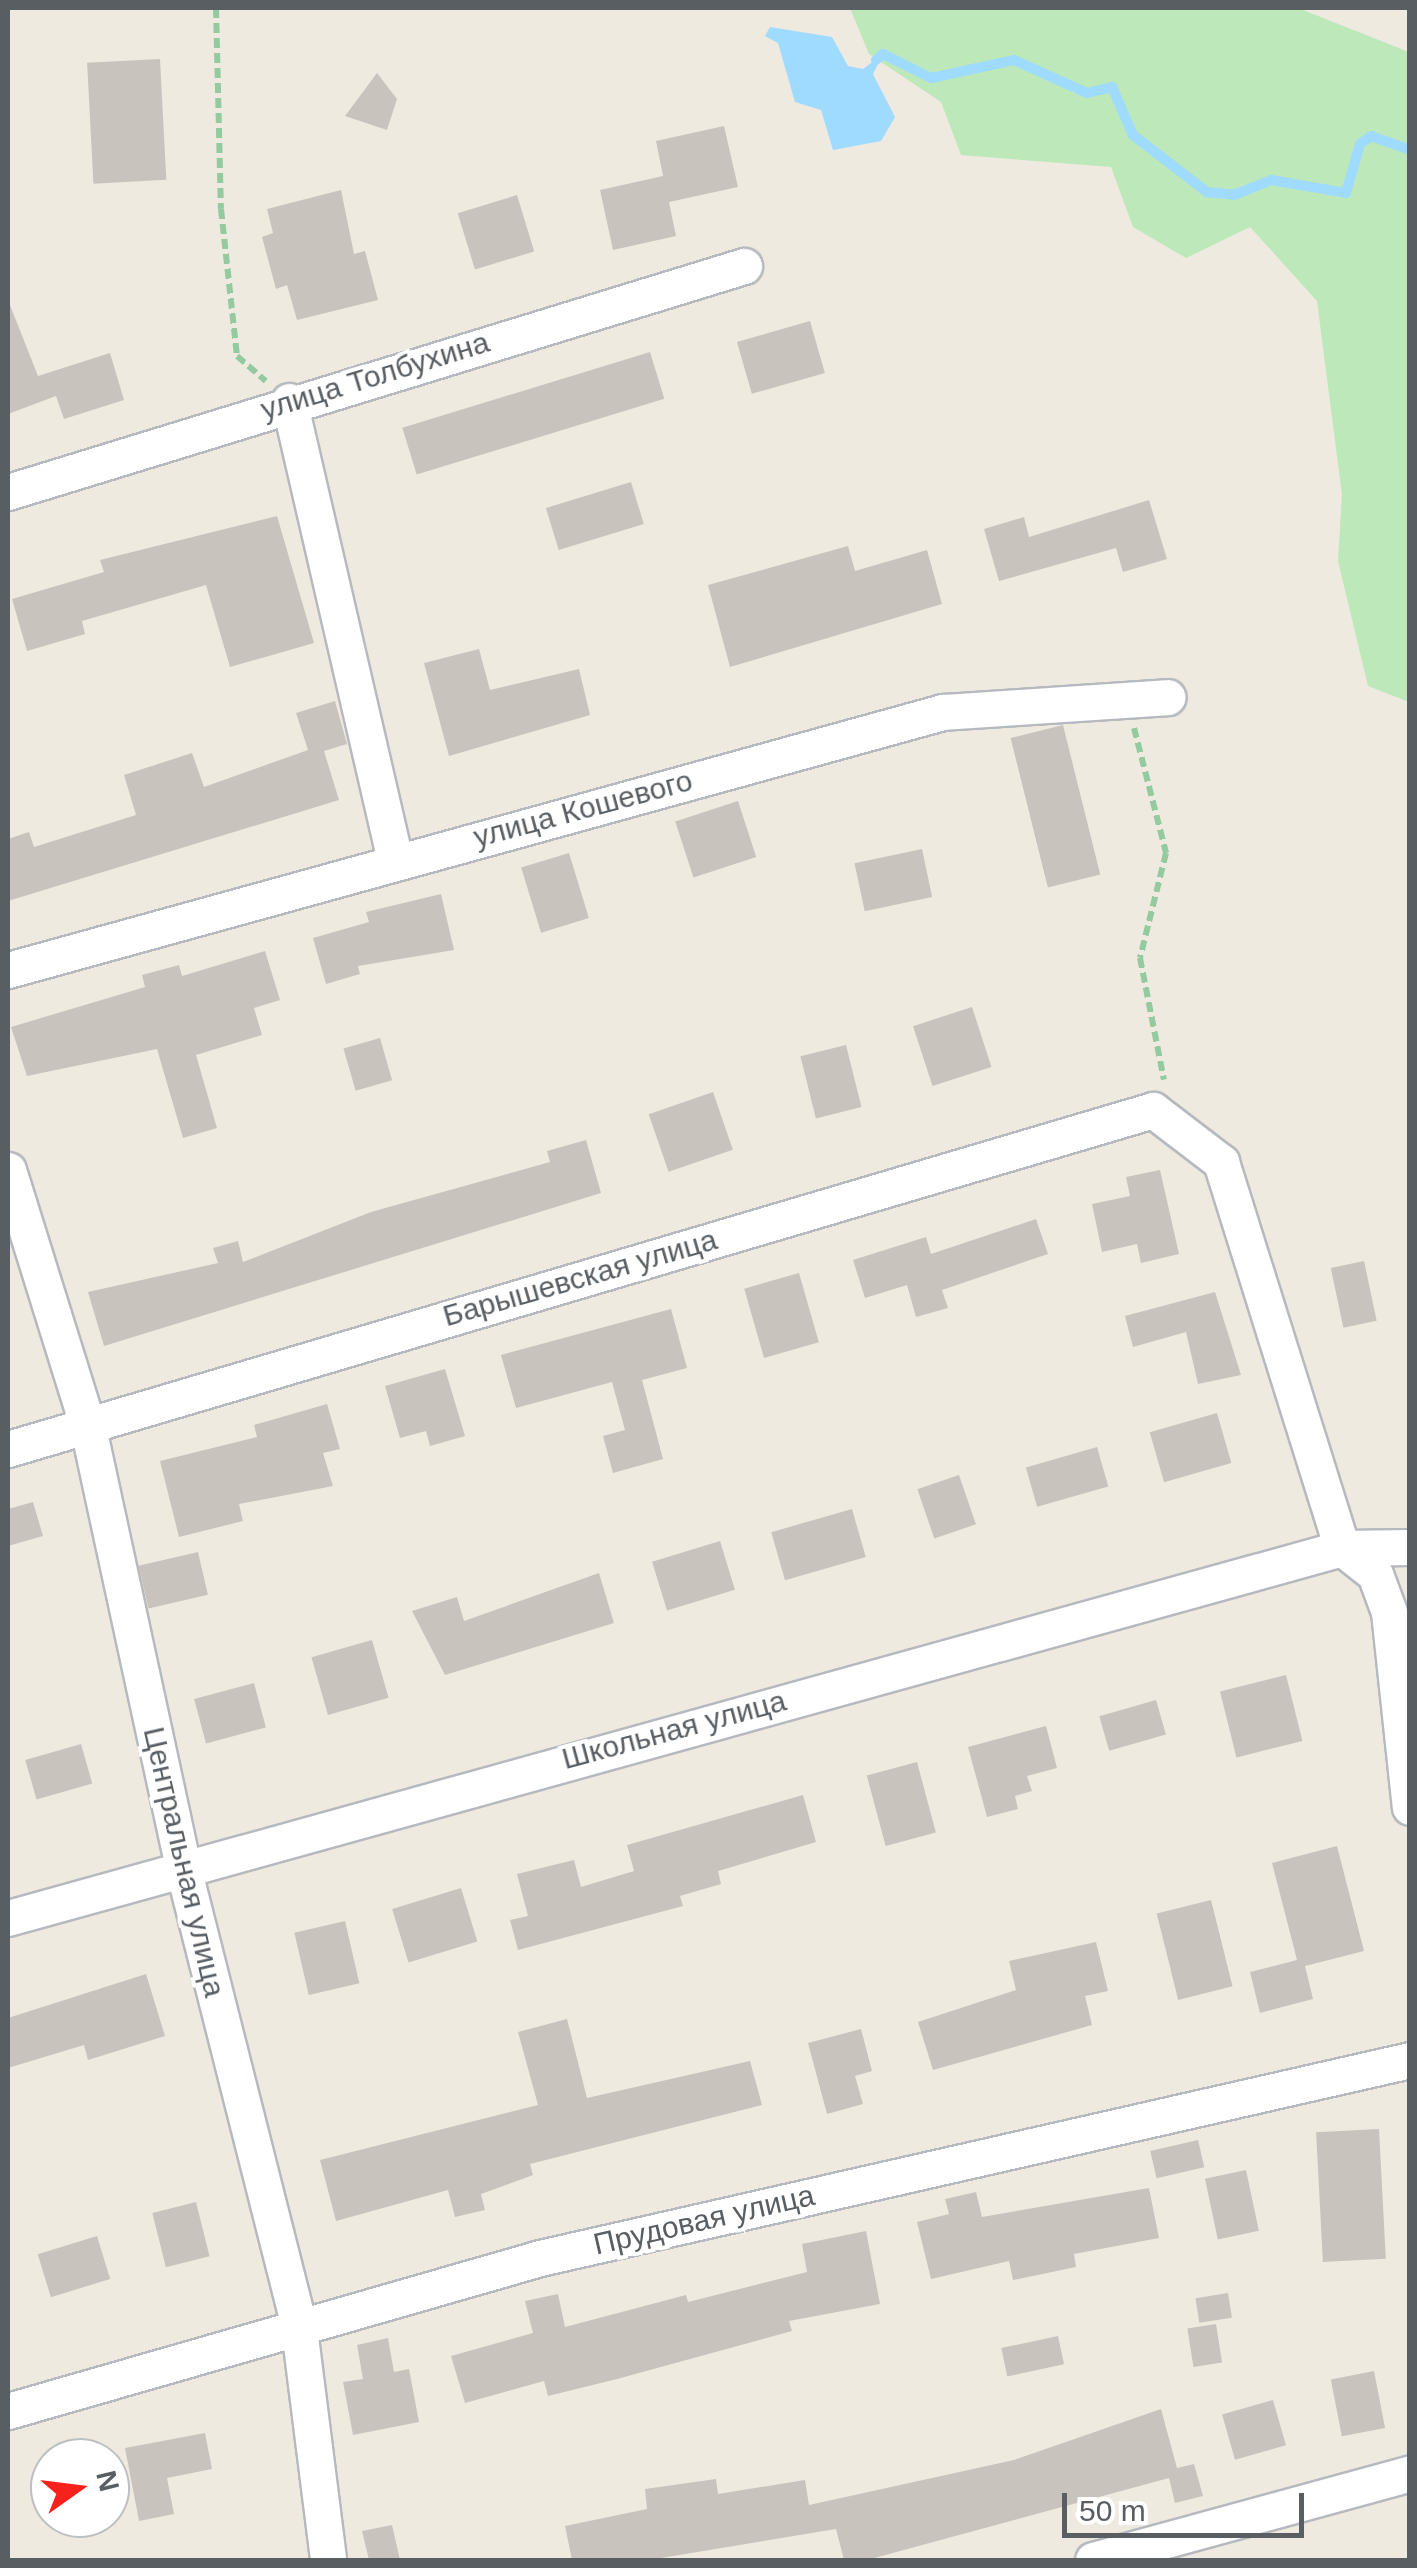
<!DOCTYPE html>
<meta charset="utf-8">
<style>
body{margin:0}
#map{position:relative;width:1417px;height:2568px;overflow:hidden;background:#eeeae0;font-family:Helvetica,sans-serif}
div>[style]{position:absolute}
.green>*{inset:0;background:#bce8ba}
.water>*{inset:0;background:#9fdaff}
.stream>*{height:10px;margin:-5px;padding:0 5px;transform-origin:5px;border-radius:5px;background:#9fdaff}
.building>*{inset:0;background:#c8c4bd;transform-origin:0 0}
.path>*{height:6px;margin-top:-3px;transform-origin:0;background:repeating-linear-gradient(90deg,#93ca9f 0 10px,transparent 0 15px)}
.roads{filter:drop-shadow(2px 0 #b6b9be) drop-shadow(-2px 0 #b6b9be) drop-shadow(0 2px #b6b9be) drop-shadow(0 -2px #b6b9be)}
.minor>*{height:35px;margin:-17.5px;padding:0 17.5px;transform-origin:17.5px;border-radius:17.5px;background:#fff}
span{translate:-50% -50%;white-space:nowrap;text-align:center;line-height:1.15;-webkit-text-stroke:8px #fff;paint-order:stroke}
.street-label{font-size:30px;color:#595e63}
.frame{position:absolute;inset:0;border:10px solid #595e63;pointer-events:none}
.north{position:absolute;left:30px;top:2438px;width:100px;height:100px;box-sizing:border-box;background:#fff;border:2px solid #bdbfc1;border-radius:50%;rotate:76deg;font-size:28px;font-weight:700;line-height:40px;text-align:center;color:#595e63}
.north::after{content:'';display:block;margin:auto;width:35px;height:45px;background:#f8221c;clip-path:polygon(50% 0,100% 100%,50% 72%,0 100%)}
.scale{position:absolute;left:1062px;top:2493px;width:242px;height:45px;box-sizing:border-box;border:5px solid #595e63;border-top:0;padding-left:12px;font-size:30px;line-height:35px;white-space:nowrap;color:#595e63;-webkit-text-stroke:8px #fff;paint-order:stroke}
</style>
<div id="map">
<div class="green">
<i style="clip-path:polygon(850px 8px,1303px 10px,1409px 52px,1409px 702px,1368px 686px,1338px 561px,1342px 495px,1317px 301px,1250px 227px,1186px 258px,1133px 227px,1111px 167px,961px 155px,941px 102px,869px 54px)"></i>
</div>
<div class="water">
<i style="clip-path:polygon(770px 27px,832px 37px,848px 66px,863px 69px,883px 54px,873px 74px,895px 117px,881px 141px,833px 150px,821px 110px,795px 102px,778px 43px,765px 36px)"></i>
</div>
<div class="stream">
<i style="left:876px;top:60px;width:9px;rotate:-41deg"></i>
<i style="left:883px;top:54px;width:54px;rotate:26.6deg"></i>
<i style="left:931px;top:78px;width:85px;rotate:-12.2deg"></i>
<i style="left:1014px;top:60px;width:80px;rotate:24.3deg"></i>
<i style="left:1087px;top:93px;width:26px;rotate:-13deg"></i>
<i style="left:1112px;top:87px;width:52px;rotate:66.4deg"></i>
<i style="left:1133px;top:135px;width:93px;rotate:37.6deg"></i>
<i style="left:1207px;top:192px;width:27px;rotate:6deg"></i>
<i style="left:1234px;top:195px;width:40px;rotate:-22deg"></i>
<i style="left:1271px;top:180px;width:76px;rotate:9.8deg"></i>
<i style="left:1346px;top:193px;width:51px;rotate:-74.1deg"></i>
<i style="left:1360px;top:144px;width:14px;rotate:-36deg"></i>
<i style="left:1371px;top:136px;width:41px;rotate:19.7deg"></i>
</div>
<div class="building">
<i style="left:160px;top:59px;width:121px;height:73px;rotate:87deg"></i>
<i style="clip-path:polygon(377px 73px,397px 99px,387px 130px,345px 116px)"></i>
<i style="clip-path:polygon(724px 126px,738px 187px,669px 202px,676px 236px,613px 250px,600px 190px,663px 176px,656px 141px)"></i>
<i style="clip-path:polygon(341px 190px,354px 254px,365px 251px,378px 300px,297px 320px,287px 285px,276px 289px,262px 237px,273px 233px,267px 209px)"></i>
<i style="left:517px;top:195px;width:59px;height:62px;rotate:73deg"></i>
<i style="clip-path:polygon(8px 300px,38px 376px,110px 353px,124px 400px,64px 419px,56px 396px,8px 414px)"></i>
<i style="left:810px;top:321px;width:54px;height:76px;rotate:74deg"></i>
<i style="left:650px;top:352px;width:49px;height:259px;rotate:73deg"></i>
<i style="left:631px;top:482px;width:44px;height:89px;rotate:73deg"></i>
<i style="clip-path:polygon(1149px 500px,1167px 559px,1123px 572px,1116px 548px,999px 581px,984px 529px,1024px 517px,1029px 537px)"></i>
<i style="clip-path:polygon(277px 516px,314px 643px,230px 667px,206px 585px,82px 621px,85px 634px,27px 651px,12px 599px,104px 572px,100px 560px)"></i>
<i style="clip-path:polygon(848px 546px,855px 571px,927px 550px,942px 604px,730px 667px,708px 585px)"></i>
<i style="clip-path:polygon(479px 649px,490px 690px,579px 669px,590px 715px,449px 756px,424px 663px)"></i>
<i style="clip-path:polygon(335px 701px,347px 744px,324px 751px,339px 800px,8px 901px,8px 839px,29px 832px,34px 847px,136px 815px,124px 775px,192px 753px,204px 787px,308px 750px,296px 713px)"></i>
<i style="left:1063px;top:725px;width:154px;height:54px;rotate:76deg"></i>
<i style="left:738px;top:801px;width:59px;height:66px;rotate:72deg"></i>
<i style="left:922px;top:849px;width:49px;height:69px;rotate:78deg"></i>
<i style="left:569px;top:853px;width:68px;height:50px;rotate:73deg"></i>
<i style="clip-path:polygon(441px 894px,454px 950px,358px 966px,360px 974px,326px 984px,313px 938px,369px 922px,366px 912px)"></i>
<i style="clip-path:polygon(265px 951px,280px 1000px,254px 1008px,262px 1035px,196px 1055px,217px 1128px,183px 1138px,157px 1049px,27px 1076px,11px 1027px,145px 987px,142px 975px,179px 965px,182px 976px)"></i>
<i style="left:972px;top:1007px;width:63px;height:62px;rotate:72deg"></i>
<i style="left:380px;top:1038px;width:44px;height:38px;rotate:74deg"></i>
<i style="left:846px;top:1045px;width:64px;height:47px;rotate:76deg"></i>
<i style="left:713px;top:1092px;width:61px;height:68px;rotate:71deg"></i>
<i style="clip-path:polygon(586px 1140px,601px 1193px,104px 1346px,88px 1292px,218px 1263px,213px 1248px,238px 1241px,243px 1262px,371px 1212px,550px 1162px,547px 1151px)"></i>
<i style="clip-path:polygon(1160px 1170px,1179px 1254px,1141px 1263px,1137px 1244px,1102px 1252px,1092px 1204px,1130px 1196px,1126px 1177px)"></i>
<i style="clip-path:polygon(1036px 1219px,1048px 1254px,942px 1290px,948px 1308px,916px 1317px,907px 1285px,865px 1298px,853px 1260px,926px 1237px,931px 1254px)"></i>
<i style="left:1364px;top:1261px;width:61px;height:34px;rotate:78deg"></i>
<i style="left:799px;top:1273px;width:72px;height:57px;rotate:74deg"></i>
<i style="clip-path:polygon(1215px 1292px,1241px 1375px,1198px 1384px,1186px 1332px,1133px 1347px,1125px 1316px)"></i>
<i style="clip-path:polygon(671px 1309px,687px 1368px,642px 1380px,663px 1459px,613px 1473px,603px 1436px,625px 1430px,612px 1382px,516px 1408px,501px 1355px)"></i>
<i style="clip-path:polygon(445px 1369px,465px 1436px,430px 1446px,426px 1431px,400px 1438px,385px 1386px)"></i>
<i style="clip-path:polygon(327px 1404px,340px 1449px,323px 1453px,333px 1486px,239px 1504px,243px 1521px,179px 1537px,160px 1461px,257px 1437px,254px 1425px)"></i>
<i style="left:1217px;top:1413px;width:52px;height:70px;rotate:74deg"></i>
<i style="left:1097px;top:1447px;width:41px;height:74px;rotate:74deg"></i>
<i style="left:959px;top:1475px;width:52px;height:44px;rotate:71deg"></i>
<i style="clip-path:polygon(33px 1502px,43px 1536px,8px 1546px,8px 1509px)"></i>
<i style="left:852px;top:1509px;width:50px;height:84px;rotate:74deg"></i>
<i style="left:720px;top:1541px;width:51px;height:71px;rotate:73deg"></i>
<i style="left:198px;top:1552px;width:44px;height:61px;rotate:77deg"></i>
<i style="clip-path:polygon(599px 1573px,614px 1623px,445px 1675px,412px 1611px,457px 1597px,464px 1621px)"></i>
<i style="left:372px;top:1640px;width:60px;height:63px;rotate:74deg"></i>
<i style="left:1286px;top:1675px;width:68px;height:68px;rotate:76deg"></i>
<i style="left:254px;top:1683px;width:46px;height:62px;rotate:75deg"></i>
<i style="left:1156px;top:1700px;width:36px;height:59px;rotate:74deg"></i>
<i style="clip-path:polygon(1046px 1726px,1057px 1768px,1027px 1776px,1032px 1791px,1015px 1796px,1018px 1809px,987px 1817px,968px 1747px)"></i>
<i style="left:81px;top:1744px;width:41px;height:58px;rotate:74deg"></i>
<i style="left:917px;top:1762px;width:73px;height:52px;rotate:75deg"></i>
<i style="clip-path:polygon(803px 1795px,816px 1842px,718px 1871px,721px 1884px,680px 1896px,683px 1906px,518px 1950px,510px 1920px,528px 1916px,517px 1874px,574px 1860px,581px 1887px,634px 1871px,627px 1845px)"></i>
<i style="clip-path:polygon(1337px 1846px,1364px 1951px,1305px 1966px,1313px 1999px,1260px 2013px,1250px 1972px,1297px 1960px,1272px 1863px)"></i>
<i style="left:461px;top:1888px;width:56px;height:72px;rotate:73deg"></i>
<i style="left:1211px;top:1900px;width:89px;height:56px;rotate:76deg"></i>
<i style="left:345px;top:1921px;width:64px;height:52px;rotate:77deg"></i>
<i style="clip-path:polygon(1096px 1942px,1108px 1991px,1085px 1996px,1092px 2025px,933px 2070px,918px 2022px,1016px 1990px,1009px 1961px)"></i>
<i style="clip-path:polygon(146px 1974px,165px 2036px,88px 2060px,84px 2045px,8px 2068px,8px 2018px)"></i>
<i style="clip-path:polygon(567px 2019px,587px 2098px,750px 2061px,762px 2105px,530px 2164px,533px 2175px,481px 2194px,485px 2210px,455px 2217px,448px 2190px,336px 2221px,320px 2160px,538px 2105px,518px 2032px)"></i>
<i style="clip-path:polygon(861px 2029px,872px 2071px,855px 2076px,863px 2104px,827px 2114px,808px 2043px)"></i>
<i style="left:1379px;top:2129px;width:130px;height:63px;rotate:87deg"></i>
<i style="left:1198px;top:2140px;width:28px;height:49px;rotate:77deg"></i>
<i style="left:1246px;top:2170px;width:62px;height:42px;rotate:78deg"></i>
<i style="clip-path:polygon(1149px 2188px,1159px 2238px,1074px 2254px,1076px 2267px,1013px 2280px,1009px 2261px,931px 2279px,917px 2222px,949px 2214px,945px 2199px,976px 2192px,982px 2217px)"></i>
<i style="left:196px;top:2202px;width:56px;height:45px;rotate:76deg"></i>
<i style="clip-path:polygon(866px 2231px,880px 2304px,789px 2321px,792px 2331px,617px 2379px,548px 2396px,544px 2381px,465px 2403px,451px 2356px,533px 2333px,525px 2301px,558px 2294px,565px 2327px,686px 2295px,688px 2302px,807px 2272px,802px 2244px)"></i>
<i style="left:97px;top:2236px;width:45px;height:62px;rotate:73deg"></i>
<i style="left:1228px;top:2293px;width:25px;height:33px;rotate:81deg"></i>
<i style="left:1216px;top:2324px;width:39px;height:29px;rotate:81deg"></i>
<i style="left:1058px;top:2336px;width:29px;height:58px;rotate:78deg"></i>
<i style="clip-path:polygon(388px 2338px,394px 2372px,409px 2369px,419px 2422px,353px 2435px,343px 2382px,363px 2379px,357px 2345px)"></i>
<i style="left:1374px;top:2371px;width:58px;height:44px;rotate:79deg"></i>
<i style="left:1273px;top:2400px;width:47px;height:53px;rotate:74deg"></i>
<i style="clip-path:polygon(1161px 2409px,1177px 2468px,1194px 2464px,1203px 2496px,1175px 2503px,1169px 2478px,867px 2560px,844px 2560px,836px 2529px,649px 2560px,572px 2560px,565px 2526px,647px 2509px,645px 2489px,716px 2479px,718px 2494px,805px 2480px,809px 2505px,1014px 2460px)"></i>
<i style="clip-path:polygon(205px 2433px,212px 2469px,167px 2478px,174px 2514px,139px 2521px,125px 2448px)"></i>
<i style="clip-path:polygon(392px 2525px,400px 2560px,369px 2560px,362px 2531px)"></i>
</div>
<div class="path">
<i style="left:216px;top:8px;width:201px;rotate:88.6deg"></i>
<i style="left:221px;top:209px;width:148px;rotate:83.8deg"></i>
<i style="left:237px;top:356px;width:38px;rotate:41deg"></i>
<i style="left:1134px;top:728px;width:129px;rotate:75.6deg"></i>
<i style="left:1166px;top:853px;width:108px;rotate:103.9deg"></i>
<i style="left:1140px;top:958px;width:124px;rotate:78.9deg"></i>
</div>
<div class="roads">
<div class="minor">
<i style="left:289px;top:401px;width:470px;rotate:77deg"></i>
<i style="left:8px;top:492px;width:770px;rotate:-17.07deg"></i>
<i style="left:8px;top:970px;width:970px;rotate:-15.43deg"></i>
<i style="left:943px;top:712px;width:225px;rotate:-3.8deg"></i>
<i style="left:8px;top:1170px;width:265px;rotate:72.7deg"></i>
<i style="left:87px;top:1423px;width:451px;rotate:77.8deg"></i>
<i style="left:182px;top:1864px;width:471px;rotate:75.8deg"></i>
<i style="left:298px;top:2321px;width:241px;rotate:82.8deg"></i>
<i style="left:8px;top:1449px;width:1194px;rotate:-16.49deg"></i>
<i style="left:1153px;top:1110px;width:86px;rotate:37.4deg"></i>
<i style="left:1221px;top:1162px;width:405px;rotate:72.6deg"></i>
<i style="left:1342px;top:1548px;width:42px;rotate:38.2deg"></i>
<i style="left:1375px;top:1574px;width:40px;rotate:69.8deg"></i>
<i style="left:1389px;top:1612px;width:196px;rotate:83.9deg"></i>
<i style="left:8px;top:1918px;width:1384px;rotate:-15.5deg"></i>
<i style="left:1342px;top:1548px;width:68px;rotate:-0.8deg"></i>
<i style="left:8px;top:2411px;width:554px;rotate:-16.04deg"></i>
<i style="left:540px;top:2258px;width:892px;rotate:-12.82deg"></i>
<i style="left:1093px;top:2560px;width:329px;rotate:-15.3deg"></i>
</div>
</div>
<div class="street-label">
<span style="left:375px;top:376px;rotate:-17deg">улица Толбухина</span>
<span style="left:583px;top:809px;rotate:-15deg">улица Кошевого</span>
<span style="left:580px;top:1278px;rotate:-16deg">Барышевская улица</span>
<span style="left:674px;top:1730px;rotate:-15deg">Школьная улица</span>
<span style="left:184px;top:1862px;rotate:77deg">Центральная улица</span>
<span style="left:704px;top:2220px;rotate:-13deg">Прудовая улица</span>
</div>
<div class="frame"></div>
<div class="north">N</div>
<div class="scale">50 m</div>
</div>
